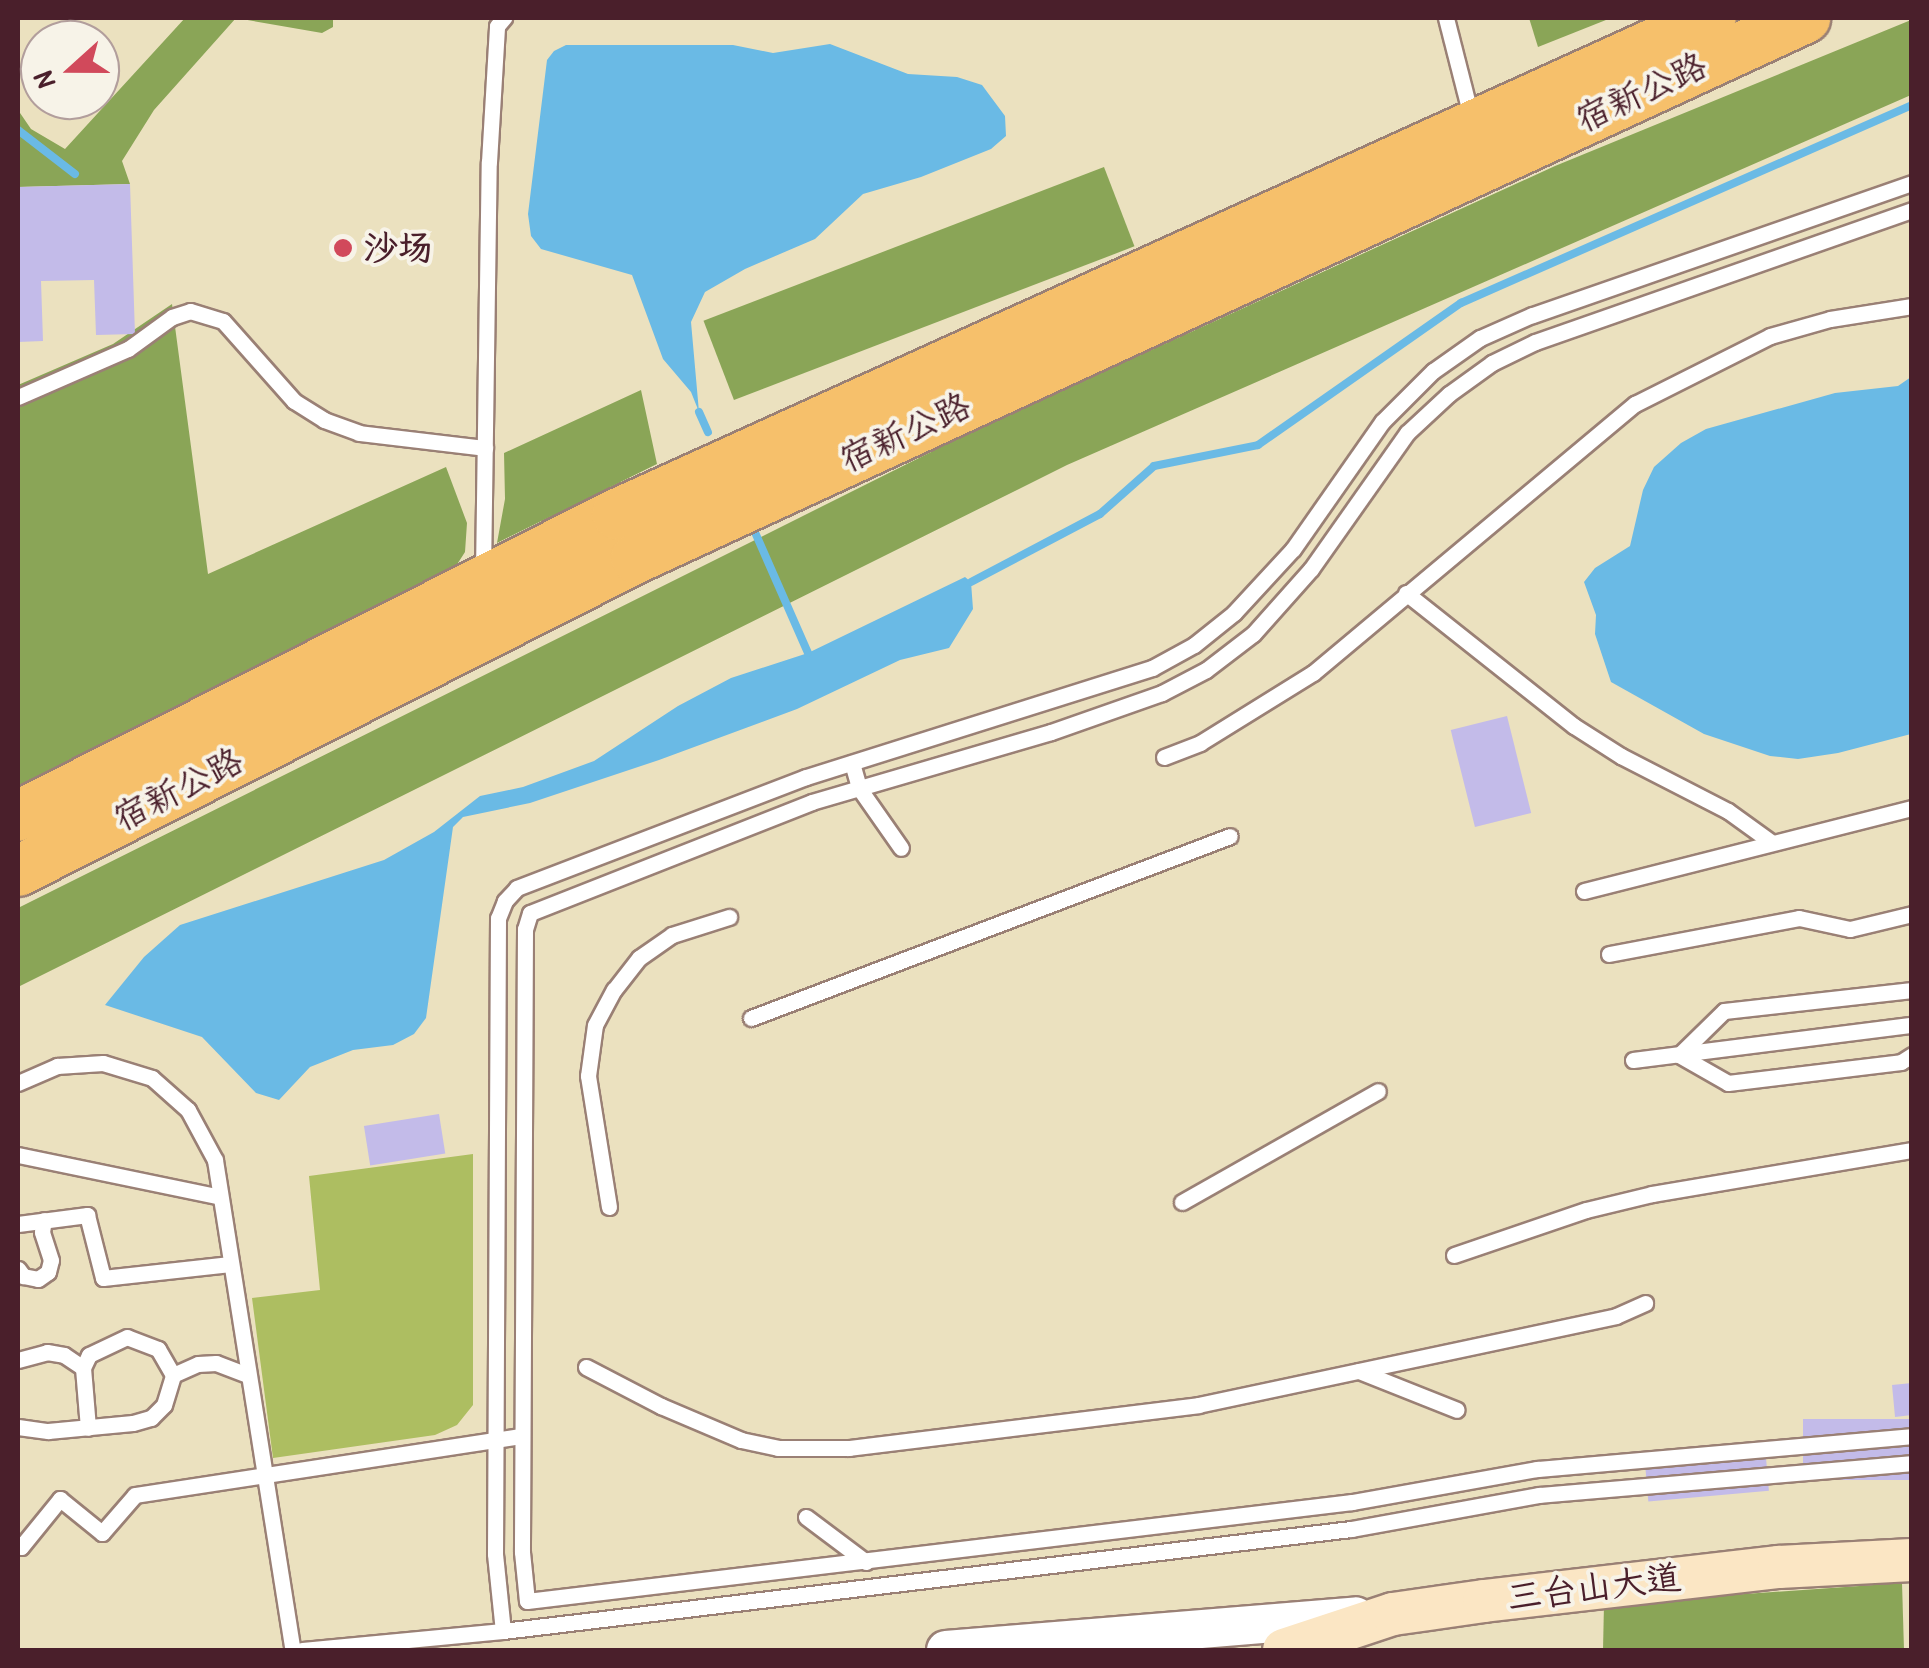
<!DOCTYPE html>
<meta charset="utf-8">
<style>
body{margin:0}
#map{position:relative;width:1929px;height:1668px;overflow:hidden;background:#ebe1bf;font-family:"Patrick Hand","LXGW WenKai TC",sans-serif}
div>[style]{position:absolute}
.green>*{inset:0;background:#adbe61}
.forest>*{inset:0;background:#8aa557;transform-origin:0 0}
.water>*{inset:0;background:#6abae5}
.stream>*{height:8px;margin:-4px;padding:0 4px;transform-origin:4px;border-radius:4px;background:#6abae5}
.building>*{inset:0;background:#c3bbe9;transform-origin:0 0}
.roads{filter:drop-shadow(2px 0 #9a8075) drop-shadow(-2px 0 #9a8075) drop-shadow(0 2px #9a8075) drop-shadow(0 -2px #9a8075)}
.service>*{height:15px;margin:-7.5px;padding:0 7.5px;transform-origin:7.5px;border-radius:7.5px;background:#fff}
.tertiary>*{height:38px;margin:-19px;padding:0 19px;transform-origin:19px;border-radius:19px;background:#fff}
.secondary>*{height:42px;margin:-21px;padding:0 21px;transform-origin:21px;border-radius:21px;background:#fbe6c4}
.trunk>*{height:50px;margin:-25px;padding:0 25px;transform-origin:25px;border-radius:25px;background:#f6c06b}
.dots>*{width:28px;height:28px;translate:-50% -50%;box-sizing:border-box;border:5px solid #f7f3e8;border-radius:50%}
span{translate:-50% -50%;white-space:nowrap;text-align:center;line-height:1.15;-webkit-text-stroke:8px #f7f3e8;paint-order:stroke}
.street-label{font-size:35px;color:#4a1f2b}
.poi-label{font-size:35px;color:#4a1f2b;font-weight:700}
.left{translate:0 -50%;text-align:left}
.frame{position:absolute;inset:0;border:20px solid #4a1f2b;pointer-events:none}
.north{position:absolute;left:20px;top:20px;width:100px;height:100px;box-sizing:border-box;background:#f7f3e8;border:2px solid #b29e9c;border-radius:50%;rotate:249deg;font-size:28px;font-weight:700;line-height:40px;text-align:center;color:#4a1f2b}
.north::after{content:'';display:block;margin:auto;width:35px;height:45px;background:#d1495b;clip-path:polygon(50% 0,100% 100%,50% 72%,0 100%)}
</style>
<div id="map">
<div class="green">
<i style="clip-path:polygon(473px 1154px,473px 1405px,457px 1425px,435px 1435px,273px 1458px,252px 1298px,320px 1290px,309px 1176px)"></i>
</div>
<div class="forest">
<i style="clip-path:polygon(185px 18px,333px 18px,333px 27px,322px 33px,236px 18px,154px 110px,122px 161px,130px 184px,18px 187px,18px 110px,31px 129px,65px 149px)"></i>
<i style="clip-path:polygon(1529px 18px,1611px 18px,1538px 47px)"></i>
<i style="clip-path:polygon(1911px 20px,1911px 95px,1067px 465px,18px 987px,18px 908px,965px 435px,1555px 166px)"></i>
<i style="left:1104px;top:167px;width:85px;height:429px;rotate:69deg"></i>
<i style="clip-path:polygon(172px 304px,208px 574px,446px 467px,467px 523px,465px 552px,449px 577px,18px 792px,18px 385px,113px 344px)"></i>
<i style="clip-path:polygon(641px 390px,657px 464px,497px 543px,505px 499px,504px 453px)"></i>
<i style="clip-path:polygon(1902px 1583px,1904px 1650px,1603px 1650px,1604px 1604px)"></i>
</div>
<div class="water">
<i style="clip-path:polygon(830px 44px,908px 74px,957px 77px,982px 85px,1005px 116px,1006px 136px,991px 149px,921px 177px,863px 194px,815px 239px,745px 269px,705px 292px,691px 322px,699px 412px,691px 392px,663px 359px,632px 275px,541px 249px,531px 236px,528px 214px,547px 60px,554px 51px,566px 45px,733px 45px,773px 53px)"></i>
<i style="clip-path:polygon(1911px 377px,1911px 734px,1838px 753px,1798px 759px,1770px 756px,1704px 734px,1611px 682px,1595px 634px,1596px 615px,1584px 582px,1595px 568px,1630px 546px,1643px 490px,1654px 467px,1681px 443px,1706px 429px,1835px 393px,1898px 386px)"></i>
<i style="clip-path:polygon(965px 577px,971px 582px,973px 609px,949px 648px,900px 660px,797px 709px,659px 760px,530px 803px,463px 817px,453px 827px,426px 1018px,414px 1034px,393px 1045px,353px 1050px,310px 1067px,279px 1100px,256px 1093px,202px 1037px,105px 1005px,144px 957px,180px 925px,384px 860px,434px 832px,480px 796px,523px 787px,594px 761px,678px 706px,731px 678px,808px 653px)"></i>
</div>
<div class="stream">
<i style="left:18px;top:130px;width:72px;rotate:37.7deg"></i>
<i style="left:699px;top:412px;width:22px;rotate:66deg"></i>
<i style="left:754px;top:530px;width:134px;rotate:66.3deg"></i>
<i style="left:971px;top:582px;width:146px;rotate:-27.8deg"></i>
<i style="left:1100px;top:514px;width:72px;rotate:-41.6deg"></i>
<i style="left:1154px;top:466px;width:106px;rotate:-11.4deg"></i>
<i style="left:1258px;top:445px;width:248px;rotate:-35deg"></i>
<i style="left:1461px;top:303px;width:493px;rotate:-23.7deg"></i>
</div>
<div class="building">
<i style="clip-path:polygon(130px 184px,135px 334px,96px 335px,94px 280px,41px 281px,43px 341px,18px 342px,18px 187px)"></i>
<i style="left:1507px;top:716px;width:100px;height:58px;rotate:76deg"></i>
<i style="left:439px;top:1114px;width:40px;height:76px;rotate:81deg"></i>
<i style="clip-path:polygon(1912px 1383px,1912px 1415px,1895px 1417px,1892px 1385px)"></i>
<i style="left:1912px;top:1419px;width:61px;height:109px;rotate:90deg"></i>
<i style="left:1766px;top:1458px;width:33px;height:121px;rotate:85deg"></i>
</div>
<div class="roads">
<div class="service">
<i style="left:1446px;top:18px;width:105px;rotate:75.7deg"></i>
<i style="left:1912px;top:183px;width:402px;rotate:160.8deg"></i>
<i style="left:1532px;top:315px;width:57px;rotate:156.1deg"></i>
<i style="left:1480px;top:338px;width:57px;rotate:144.9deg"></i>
<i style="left:1433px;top:371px;width:72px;rotate:135deg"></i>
<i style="left:1382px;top:422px;width:155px;rotate:125deg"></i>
<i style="left:1293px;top:549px;width:87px;rotate:132.7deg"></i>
<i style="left:1234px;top:613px;width:51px;rotate:141.3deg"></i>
<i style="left:1194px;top:645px;width:48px;rotate:151.3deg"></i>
<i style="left:1152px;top:668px;width:363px;rotate:162.5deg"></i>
<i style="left:806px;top:777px;width:310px;rotate:159deg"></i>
<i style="left:517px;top:888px;width:18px;rotate:133deg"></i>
<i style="left:505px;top:901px;width:18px;rotate:112deg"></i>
<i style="left:498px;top:918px;width:636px;rotate:90.27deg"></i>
<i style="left:495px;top:1554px;width:77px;rotate:84.1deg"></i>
<i style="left:503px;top:1631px;width:854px;rotate:-6.86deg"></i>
<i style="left:1351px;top:1529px;width:191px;rotate:-10.3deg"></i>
<i style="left:1539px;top:1495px;width:374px;rotate:-4.9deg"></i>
<i style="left:1912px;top:210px;width:399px;rotate:160.7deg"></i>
<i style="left:1535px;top:342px;width:48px;rotate:154deg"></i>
<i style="left:1492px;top:363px;width:53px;rotate:144.2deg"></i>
<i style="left:1449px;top:394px;width:57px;rotate:137.1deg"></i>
<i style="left:1407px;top:433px;width:166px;rotate:125.2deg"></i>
<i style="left:1311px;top:569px;width:87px;rotate:131.7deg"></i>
<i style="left:1253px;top:634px;width:59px;rotate:142.5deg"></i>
<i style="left:1206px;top:670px;width:50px;rotate:152.4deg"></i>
<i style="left:1162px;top:693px;width:118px;rotate:160.6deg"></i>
<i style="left:1051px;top:732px;width:249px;rotate:163.7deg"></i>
<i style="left:812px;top:802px;width:303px;rotate:158.5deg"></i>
<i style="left:530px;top:913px;width:17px;rotate:107deg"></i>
<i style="left:525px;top:929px;width:623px;rotate:90.28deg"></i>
<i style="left:522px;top:1552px;width:49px;rotate:84.2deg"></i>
<i style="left:527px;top:1601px;width:831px;rotate:-6.84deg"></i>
<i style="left:1352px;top:1502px;width:188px;rotate:-10.1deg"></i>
<i style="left:1537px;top:1469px;width:376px;rotate:-5deg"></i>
<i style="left:18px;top:397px;width:120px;rotate:-23.6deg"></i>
<i style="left:128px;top:349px;width:54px;rotate:-36deg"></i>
<i style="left:172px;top:317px;width:19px;rotate:-18deg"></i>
<i style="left:190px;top:311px;width:34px;rotate:17deg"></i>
<i style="left:223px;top:321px;width:107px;rotate:48.4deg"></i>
<i style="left:294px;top:401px;width:36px;rotate:32deg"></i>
<i style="left:324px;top:420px;width:37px;rotate:20deg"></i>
<i style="left:359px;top:433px;width:127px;rotate:6.8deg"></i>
<i style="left:483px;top:573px;width:411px;rotate:-89.2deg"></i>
<i style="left:489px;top:162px;width:136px;rotate:-86.6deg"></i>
<i style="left:497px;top:26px;width:11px;rotate:-49deg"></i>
<i style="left:1406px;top:593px;width:214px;rotate:38.4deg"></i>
<i style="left:1574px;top:726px;width:56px;rotate:32.6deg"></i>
<i style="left:1621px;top:756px;width:120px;rotate:27.2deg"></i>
<i style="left:1728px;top:811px;width:53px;rotate:35.8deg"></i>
<i style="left:1164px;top:757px;width:39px;rotate:-21deg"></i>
<i style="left:1200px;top:743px;width:133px;rotate:-31.8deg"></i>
<i style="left:1313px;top:673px;width:420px;rotate:-39.9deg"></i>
<i style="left:1635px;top:404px;width:151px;rotate:-26.7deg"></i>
<i style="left:1770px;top:336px;width:62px;rotate:-15.8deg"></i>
<i style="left:1830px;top:319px;width:83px;rotate:-9deg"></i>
<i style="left:852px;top:763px;width:26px;rotate:74deg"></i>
<i style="left:859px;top:788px;width:73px;rotate:55deg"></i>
<i style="left:1584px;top:891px;width:338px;rotate:-14.2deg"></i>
<i style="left:1609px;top:954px;width:193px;rotate:-10.7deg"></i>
<i style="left:1799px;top:918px;width:52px;rotate:12.2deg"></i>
<i style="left:1850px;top:929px;width:64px;rotate:-13.6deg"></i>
<i style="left:1912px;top:990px;width:189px;rotate:173.6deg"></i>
<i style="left:1724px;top:1011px;width:63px;rotate:135.6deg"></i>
<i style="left:1679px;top:1055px;width:56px;rotate:29.7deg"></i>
<i style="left:1728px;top:1083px;width:174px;rotate:-6.9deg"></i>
<i style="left:1901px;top:1062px;width:13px;rotate:-32deg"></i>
<i style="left:751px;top:1018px;width:512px;rotate:-20.8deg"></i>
<i style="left:1633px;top:1060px;width:281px;rotate:-7.2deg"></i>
<i style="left:18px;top:1083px;width:43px;rotate:-23.6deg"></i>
<i style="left:57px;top:1066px;width:46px;rotate:-3.7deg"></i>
<i style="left:103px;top:1063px;width:51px;rotate:17deg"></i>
<i style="left:152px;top:1078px;width:48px;rotate:41.6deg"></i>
<i style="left:188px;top:1110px;width:57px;rotate:61.6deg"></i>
<i style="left:215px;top:1160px;width:496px;rotate:81deg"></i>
<i style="left:18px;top:1155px;width:206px;rotate:11.7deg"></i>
<i style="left:1182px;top:1202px;width:225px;rotate:-29.5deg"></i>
<i style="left:609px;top:1207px;width:133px;rotate:-99.1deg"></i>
<i style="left:588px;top:1076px;width:51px;rotate:-82.2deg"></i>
<i style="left:595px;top:1025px;width:40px;rotate:-62deg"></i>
<i style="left:614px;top:990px;width:41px;rotate:-52deg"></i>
<i style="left:639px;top:958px;width:40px;rotate:-34.9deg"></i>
<i style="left:672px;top:935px;width:60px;rotate:-17.5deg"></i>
<i style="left:18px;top:1224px;width:70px;rotate:-7.4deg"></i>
<i style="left:87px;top:1215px;width:65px;rotate:75.7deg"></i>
<i style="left:103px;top:1278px;width:128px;rotate:-6.3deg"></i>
<i style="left:1454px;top:1255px;width:139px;rotate:-18.8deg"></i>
<i style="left:1586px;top:1210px;width:68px;rotate:-13.6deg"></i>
<i style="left:1652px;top:1194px;width:264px;rotate:-9.6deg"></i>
<i style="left:18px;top:1269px;width:9px;rotate:54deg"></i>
<i style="left:23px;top:1276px;width:15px;rotate:11deg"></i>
<i style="left:38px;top:1279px;width:12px;rotate:-35deg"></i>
<i style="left:48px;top:1272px;width:12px;rotate:-76deg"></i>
<i style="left:51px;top:1260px;width:29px;rotate:-108deg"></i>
<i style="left:42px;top:1232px;width:12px;rotate:-81deg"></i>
<i style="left:18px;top:1360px;width:30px;rotate:-15deg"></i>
<i style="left:47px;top:1352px;width:17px;rotate:10deg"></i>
<i style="left:64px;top:1355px;width:23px;rotate:34deg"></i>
<i style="left:586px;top:1367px;width:85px;rotate:27.5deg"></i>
<i style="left:661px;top:1406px;width:87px;rotate:23deg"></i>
<i style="left:741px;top:1440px;width:38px;rotate:12deg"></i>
<i style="left:778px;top:1448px;width:71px"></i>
<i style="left:849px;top:1448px;width:352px;rotate:-7deg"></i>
<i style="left:1198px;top:1405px;width:427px;rotate:-12deg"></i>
<i style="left:1616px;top:1316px;width:32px;rotate:-24deg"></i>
<i style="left:1359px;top:1371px;width:105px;rotate:21.7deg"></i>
<i style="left:173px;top:1375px;width:27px;rotate:-24deg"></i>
<i style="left:198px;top:1364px;width:18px;rotate:-3deg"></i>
<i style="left:216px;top:1363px;width:33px;rotate:21deg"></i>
<i style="left:18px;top:1427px;width:30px;rotate:8deg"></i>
<i style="left:48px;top:1431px;width:85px;rotate:-5.4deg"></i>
<i style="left:133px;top:1423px;width:19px;rotate:-16deg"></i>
<i style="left:151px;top:1418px;width:18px;rotate:-45deg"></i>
<i style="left:164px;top:1405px;width:31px;rotate:-73deg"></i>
<i style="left:173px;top:1375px;width:30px;rotate:-120deg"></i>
<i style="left:158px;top:1349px;width:33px;rotate:-159deg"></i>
<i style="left:127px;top:1337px;width:42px;rotate:154.7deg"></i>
<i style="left:89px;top:1355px;width:14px;rotate:115deg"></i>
<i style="left:83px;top:1368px;width:60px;rotate:85.2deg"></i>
<i style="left:806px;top:1517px;width:75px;rotate:36.9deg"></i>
<i style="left:18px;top:1544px;width:4px;rotate:45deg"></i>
<i style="left:21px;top:1547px;width:62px;rotate:-50.9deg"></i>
<i style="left:60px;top:1499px;width:54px;rotate:39deg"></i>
<i style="left:102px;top:1533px;width:50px;rotate:-49deg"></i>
<i style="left:135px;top:1495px;width:391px;rotate:-8.7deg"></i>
<i style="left:302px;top:1650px;width:202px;rotate:-5.4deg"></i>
</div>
<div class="tertiary">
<i style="left:946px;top:1650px;width:411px;rotate:-4.7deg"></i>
</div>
<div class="secondary">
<i style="left:1284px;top:1650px;width:115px;rotate:-18.3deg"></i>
<i style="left:1393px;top:1614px;width:92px;rotate:-8.1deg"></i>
<i style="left:1484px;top:1601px;width:297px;rotate:-6.6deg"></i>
<i style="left:1779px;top:1567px;width:133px;rotate:-3deg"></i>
</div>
<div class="trunk">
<i style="left:18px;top:816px;width:671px;rotate:-26.76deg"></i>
<i style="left:617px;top:514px;width:1201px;rotate:-24.39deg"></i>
<i style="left:18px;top:871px;width:693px;rotate:-26.86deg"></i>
<i style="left:636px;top:558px;width:1288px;rotate:-24.79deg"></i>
</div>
</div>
<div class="dots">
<i style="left:343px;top:248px;background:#d1495b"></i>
</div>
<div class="street-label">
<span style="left:1641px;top:92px;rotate:-25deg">宿新公路</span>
<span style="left:905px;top:432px;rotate:-25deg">宿新公路</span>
<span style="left:178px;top:789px;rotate:-27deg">宿新公路</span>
<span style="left:1594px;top:1587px;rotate:-7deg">三台山大道</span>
</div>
<div class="poi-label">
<span class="left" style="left:363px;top:248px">沙场</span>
</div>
<div class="frame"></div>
<div class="north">N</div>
</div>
